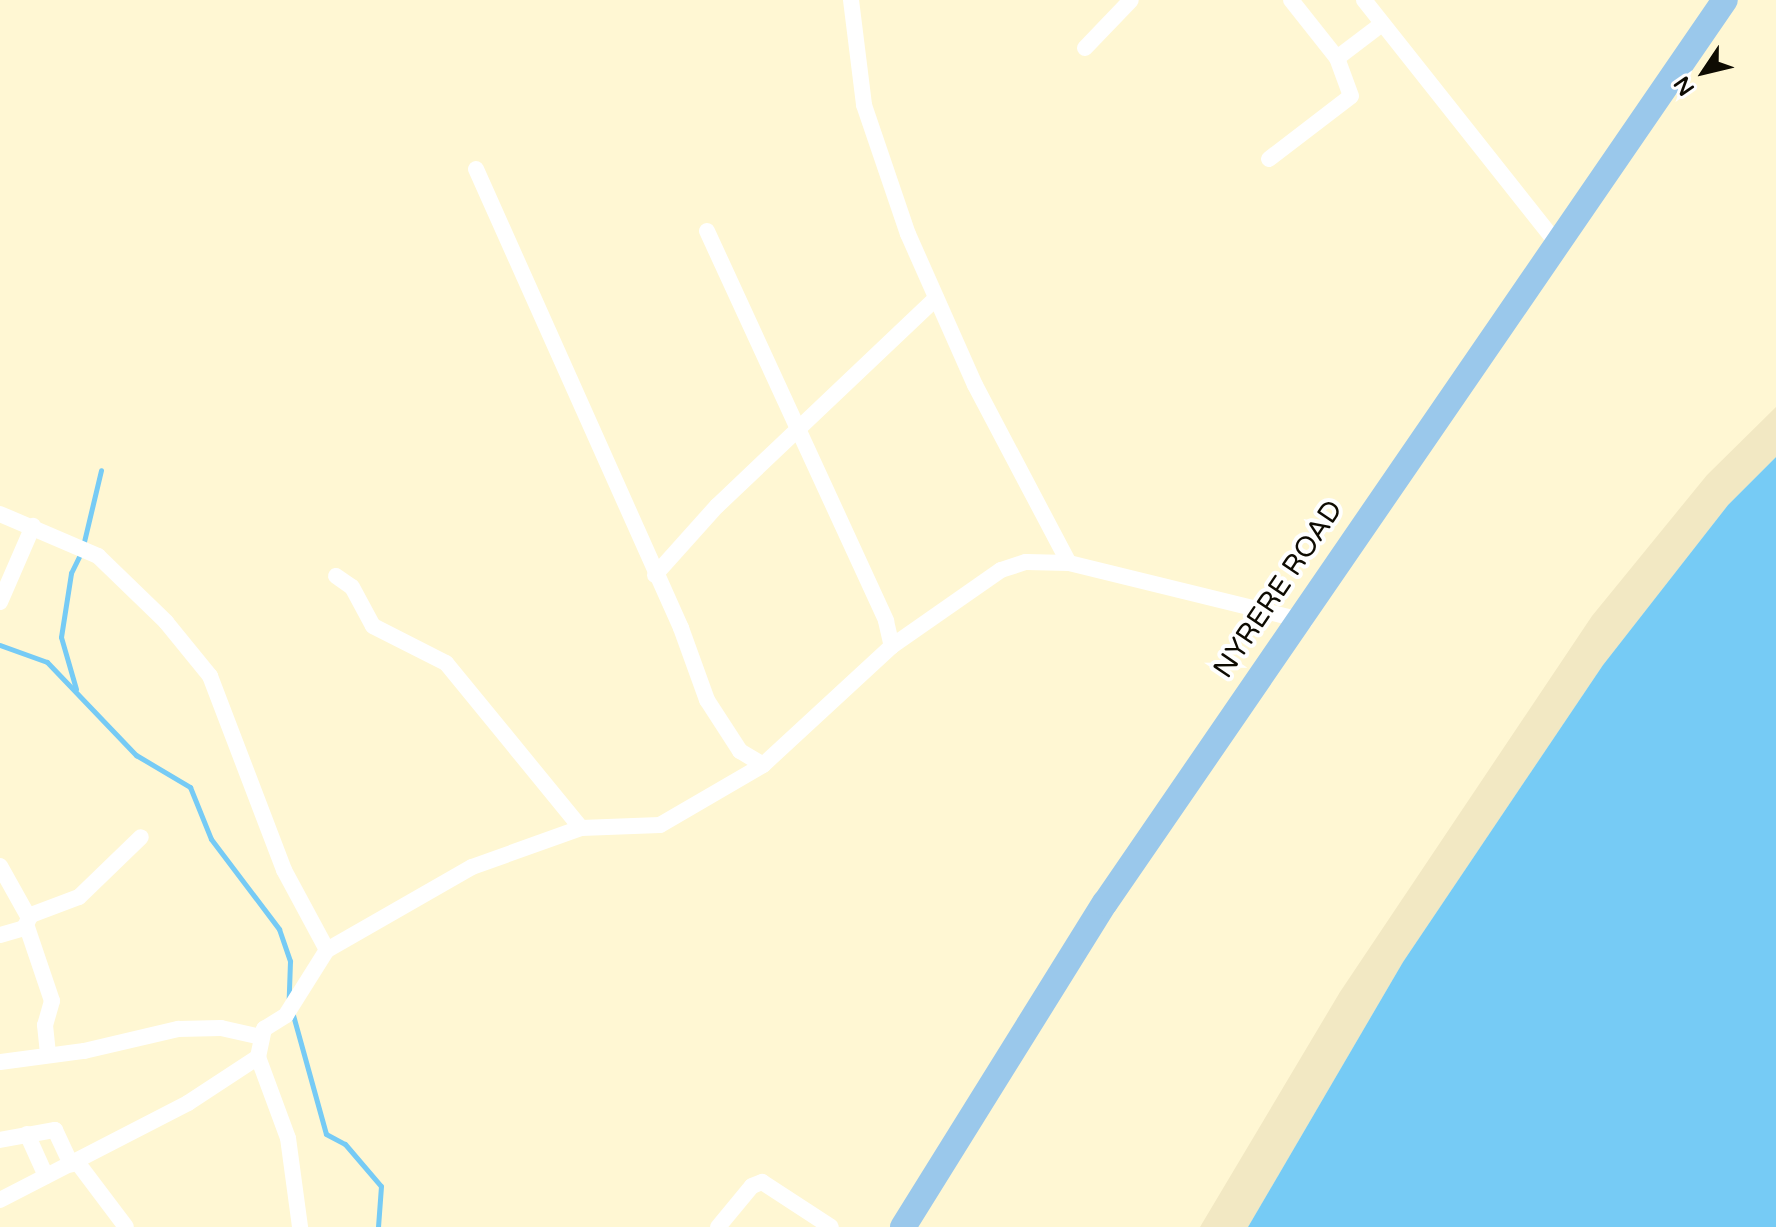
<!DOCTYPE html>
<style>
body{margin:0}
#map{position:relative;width:1776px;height:1227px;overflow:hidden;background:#fff7d3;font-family:"Varela Round",sans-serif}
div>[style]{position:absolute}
.sand>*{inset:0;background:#f2e8c3}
.water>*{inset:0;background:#76cbf5}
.stream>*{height:5px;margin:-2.5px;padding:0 2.5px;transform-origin:2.5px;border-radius:2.5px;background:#76cbf5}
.minor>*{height:16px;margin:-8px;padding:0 8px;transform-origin:8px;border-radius:8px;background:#fff}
.primary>*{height:26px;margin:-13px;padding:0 13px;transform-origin:13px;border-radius:13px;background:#9ac8eb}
span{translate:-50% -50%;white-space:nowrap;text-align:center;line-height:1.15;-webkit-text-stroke:8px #fff;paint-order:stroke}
.street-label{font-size:28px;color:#0e0b02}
.north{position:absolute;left:1664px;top:32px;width:80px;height:80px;-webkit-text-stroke:6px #fff;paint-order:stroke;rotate:235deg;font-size:22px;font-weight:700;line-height:32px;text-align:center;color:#0e0b02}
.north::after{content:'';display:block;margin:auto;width:28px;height:36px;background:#0e0b02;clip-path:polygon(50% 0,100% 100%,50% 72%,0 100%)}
</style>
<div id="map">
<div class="sand">
<i style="clip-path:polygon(1776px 407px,1776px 457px,1728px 505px,1603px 665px,1403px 962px,1248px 1227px,1200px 1227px,1340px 992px,1592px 616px,1707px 475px)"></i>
</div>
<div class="water">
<i style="clip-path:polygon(1776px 457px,1776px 1227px,1248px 1227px,1403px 962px,1603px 665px,1728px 505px)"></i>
</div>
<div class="stream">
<i style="left:0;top:645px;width:50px;rotate:19.9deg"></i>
<i style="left:47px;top:662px;width:129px;rotate:46.3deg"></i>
<i style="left:136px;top:755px;width:63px;rotate:30.7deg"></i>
<i style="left:190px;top:787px;width:56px;rotate:68deg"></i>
<i style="left:211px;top:839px;width:113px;rotate:52.9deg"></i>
<i style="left:279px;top:929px;width:34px;rotate:71deg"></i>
<i style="left:290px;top:961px;width:37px;rotate:92deg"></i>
<i style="left:76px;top:689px;width:54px;rotate:-106.1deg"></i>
<i style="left:61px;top:637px;width:65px;rotate:-81.1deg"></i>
<i style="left:71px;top:573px;width:25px;rotate:-64deg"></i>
<i style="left:82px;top:550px;width:82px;rotate:-76.6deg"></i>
<i style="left:293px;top:1015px;width:123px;rotate:74.5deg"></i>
<i style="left:326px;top:1134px;width:21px;rotate:28deg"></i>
<i style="left:345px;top:1144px;width:55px;rotate:49.4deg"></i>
<i style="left:381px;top:1186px;width:41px;rotate:94.2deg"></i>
</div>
<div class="minor">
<i style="left:851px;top:0;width:106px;rotate:82.9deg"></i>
<i style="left:864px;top:105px;width:136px;rotate:71.2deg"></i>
<i style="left:908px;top:234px;width:165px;rotate:66.1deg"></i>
<i style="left:975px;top:385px;width:201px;rotate:62.2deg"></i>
<i style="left:1364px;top:0;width:308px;rotate:51.6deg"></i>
<i style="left:1085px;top:48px;width:66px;rotate:-46.2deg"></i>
<i style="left:1337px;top:58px;width:56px;rotate:-37.1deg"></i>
<i style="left:1269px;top:159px;width:103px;rotate:-37.5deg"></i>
<i style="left:1351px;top:96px;width:40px;rotate:-110.2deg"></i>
<i style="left:1337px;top:58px;width:74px;rotate:-128.4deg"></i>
<i style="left:476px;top:169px;width:503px;rotate:65.93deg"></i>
<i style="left:681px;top:628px;width:77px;rotate:70.1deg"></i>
<i style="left:707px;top:700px;width:61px;rotate:57.1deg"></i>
<i style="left:740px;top:751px;width:27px;rotate:31deg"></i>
<i style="left:707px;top:231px;width:429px;rotate:65.3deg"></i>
<i style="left:886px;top:621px;width:26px;rotate:77deg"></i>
<i style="left:0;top:514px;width:107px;rotate:23.2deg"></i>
<i style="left:98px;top:556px;width:95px;rotate:44.1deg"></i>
<i style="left:166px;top:622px;width:70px;rotate:50.8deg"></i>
<i style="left:210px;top:676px;width:208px;rotate:69.1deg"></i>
<i style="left:284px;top:870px;width:91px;rotate:61.7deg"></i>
<i style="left:655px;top:575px;width:93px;rotate:-48.1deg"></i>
<i style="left:717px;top:506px;width:302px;rotate:-43.5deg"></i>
<i style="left:336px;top:576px;width:19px;rotate:35deg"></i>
<i style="left:352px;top:587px;width:44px;rotate:61.7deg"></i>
<i style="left:373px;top:626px;width:82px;rotate:26.9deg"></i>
<i style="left:446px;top:663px;width:213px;rotate:50.7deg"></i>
<i style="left:0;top:602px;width:83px;rotate:-66.5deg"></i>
<i style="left:0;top:866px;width:57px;rotate:60.8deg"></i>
<i style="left:27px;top:927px;width:78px;rotate:71.3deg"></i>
<i style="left:52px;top:1001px;width:25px;rotate:106deg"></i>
<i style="left:45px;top:1025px;width:27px;rotate:84deg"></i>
<i style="left:0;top:935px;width:25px;rotate:-16deg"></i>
<i style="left:24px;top:928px;width:15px;rotate:-62deg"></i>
<i style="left:31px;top:915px;width:51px;rotate:-20.6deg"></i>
<i style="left:79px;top:897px;width:86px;rotate:-44.1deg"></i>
<i style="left:258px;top:1057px;width:86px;rotate:69.7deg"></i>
<i style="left:288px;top:1138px;width:90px;rotate:82.3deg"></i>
<i style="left:0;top:1062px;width:85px;rotate:-7.5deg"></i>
<i style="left:84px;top:1051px;width:97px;rotate:-13.2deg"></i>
<i style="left:178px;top:1029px;width:43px;rotate:-1.3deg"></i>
<i style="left:221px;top:1028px;width:41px;rotate:12.7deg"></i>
<i style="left:27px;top:1134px;width:46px;rotate:65.7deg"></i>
<i style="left:0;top:1140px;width:56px;rotate:-10.3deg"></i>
<i style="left:55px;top:1130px;width:38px;rotate:65deg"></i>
<i style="left:77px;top:1162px;width:81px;rotate:53deg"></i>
<i style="left:0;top:1200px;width:212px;rotate:-27.3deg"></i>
<i style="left:188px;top:1103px;width:84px;rotate:-33.3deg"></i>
<i style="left:258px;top:1057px;width:29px;rotate:-78deg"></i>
<i style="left:264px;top:1029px;width:26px;rotate:-32deg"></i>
<i style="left:286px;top:1015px;width:77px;rotate:-57.8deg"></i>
<i style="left:327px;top:950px;width:167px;rotate:-29.8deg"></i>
<i style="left:472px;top:867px;width:116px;rotate:-19.7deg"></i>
<i style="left:581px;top:828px;width:79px;rotate:-2.2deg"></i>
<i style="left:660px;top:825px;width:119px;rotate:-30.2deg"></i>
<i style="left:763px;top:765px;width:176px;rotate:-42.7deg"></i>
<i style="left:892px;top:646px;width:133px;rotate:-34.9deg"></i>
<i style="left:1001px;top:570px;width:26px;rotate:-18deg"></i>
<i style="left:1026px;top:562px;width:43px;rotate:1.3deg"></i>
<i style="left:1069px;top:563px;width:243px;rotate:13.8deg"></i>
<i style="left:718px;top:1227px;width:53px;rotate:-50.3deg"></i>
<i style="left:752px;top:1186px;width:11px;rotate:-22deg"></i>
<i style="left:762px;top:1182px;width:82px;rotate:33.1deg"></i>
</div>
<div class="primary">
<i style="left:903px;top:1227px;width:382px;rotate:-58.1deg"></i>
<i style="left:1105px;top:903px;width:1095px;rotate:-55.53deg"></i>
</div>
<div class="street-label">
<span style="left:1278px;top:589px;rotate:-56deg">NYRERE ROAD</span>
</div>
<div class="north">N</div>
</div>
